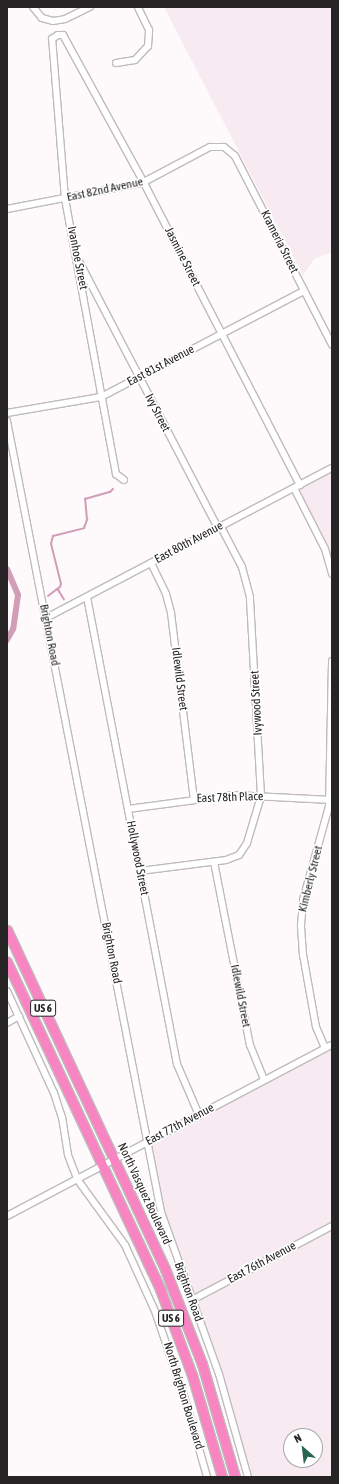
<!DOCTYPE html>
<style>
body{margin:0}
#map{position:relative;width:339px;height:1484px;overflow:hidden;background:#fef9fb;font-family:"Asap Condensed",sans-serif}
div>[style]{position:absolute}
.built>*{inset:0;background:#f7eaf0}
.stream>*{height:1.5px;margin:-0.75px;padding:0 0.75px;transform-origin:0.75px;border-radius:0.75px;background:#d19eb7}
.canal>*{height:6px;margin:-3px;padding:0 3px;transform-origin:3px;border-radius:3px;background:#d19eb7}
.roads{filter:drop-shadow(1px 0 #bfbbbc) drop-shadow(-1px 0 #bfbbbc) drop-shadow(0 1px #bfbbbc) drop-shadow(0 -1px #bfbbbc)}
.minor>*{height:6px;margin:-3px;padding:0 3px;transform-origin:3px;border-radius:3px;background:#fff}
.highway>*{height:9px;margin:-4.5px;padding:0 4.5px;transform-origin:4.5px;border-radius:4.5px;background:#f885c2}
span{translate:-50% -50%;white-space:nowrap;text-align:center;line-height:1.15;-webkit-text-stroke:3.5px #fff;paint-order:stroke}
.shield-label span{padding:1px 3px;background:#fff;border:1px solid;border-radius:3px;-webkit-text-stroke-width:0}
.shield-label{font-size:11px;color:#262425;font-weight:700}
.street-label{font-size:12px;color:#262425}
.frame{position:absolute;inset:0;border:8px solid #262425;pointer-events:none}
.north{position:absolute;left:283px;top:1428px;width:40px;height:40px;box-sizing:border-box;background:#fff;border:1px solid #a8a7a8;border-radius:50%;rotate:332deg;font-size:11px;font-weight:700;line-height:16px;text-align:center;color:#262425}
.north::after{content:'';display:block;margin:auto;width:14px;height:18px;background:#296652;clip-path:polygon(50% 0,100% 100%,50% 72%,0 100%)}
</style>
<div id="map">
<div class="built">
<i style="clip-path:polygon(164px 7px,332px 7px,332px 252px,314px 259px,303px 275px)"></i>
<i style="clip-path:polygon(332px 472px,332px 556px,298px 489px)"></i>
<i style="clip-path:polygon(evenodd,332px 1044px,332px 1477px,248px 1477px,229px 1405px,169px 1237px,148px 1144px,332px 1044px,291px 1436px,315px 1436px,315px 1460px,291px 1460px,291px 1436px)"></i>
</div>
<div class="stream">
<i style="left:58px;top:589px;width:12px;rotate:59deg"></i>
<i style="left:48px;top:596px;width:15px;rotate:-37deg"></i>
<i style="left:60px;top:587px;width:3px;rotate:-72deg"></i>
<i style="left:61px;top:584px;width:41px;rotate:-104deg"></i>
<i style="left:51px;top:544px;width:8px;rotate:-76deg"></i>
<i style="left:53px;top:536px;width:32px;rotate:-14deg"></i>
<i style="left:84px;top:528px;width:9px;rotate:-69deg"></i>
<i style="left:87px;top:520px;width:21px;rotate:-95deg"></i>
<i style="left:85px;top:499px;width:26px;rotate:-16deg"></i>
<i style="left:110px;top:492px;width:4px;rotate:-45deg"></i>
</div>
<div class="canal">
<i style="left:7px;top:569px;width:28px;rotate:67deg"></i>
<i style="left:18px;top:595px;width:34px;rotate:98deg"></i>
<i style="left:13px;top:629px;width:13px;rotate:119deg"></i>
</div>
<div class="roads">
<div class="minor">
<i style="left:33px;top:7px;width:14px;rotate:51deg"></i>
<i style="left:42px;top:18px;width:11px;rotate:15deg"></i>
<i style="left:53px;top:21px;width:12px;rotate:-9deg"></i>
<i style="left:65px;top:19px;width:28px;rotate:-26deg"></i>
<i style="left:116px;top:63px;width:19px;rotate:-9deg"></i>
<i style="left:135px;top:60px;width:19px;rotate:-47deg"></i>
<i style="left:148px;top:46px;width:16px;rotate:-86deg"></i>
<i style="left:149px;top:30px;width:25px;rotate:-116deg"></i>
<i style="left:7px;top:209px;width:137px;rotate:-10.9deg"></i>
<i style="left:142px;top:183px;width:77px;rotate:-27.9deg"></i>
<i style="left:210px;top:147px;width:14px"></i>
<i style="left:224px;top:147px;width:14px;rotate:39deg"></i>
<i style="left:235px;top:156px;width:212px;rotate:62.8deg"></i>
<i style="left:80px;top:263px;width:299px;rotate:62.5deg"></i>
<i style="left:7px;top:413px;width:95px;rotate:-9.7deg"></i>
<i style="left:101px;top:397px;width:229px;rotate:-27.6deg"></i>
<i style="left:7px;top:421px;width:806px;rotate:78.98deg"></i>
<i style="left:161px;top:1212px;width:172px;rotate:70.3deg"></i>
<i style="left:219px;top:1374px;width:107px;rotate:74.3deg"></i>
<i style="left:124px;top:480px;width:10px;rotate:-143deg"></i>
<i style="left:116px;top:474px;width:280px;rotate:-100.5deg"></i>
<i style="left:65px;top:199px;width:161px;rotate:-94.6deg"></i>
<i style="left:52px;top:39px;width:7px;rotate:-34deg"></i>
<i style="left:58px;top:35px;width:5px"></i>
<i style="left:63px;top:35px;width:169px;rotate:61.3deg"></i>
<i style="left:144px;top:183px;width:340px;rotate:62.7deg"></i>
<i style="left:294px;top:488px;width:68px;rotate:63.1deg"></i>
<i style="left:325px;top:549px;width:26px;rotate:74deg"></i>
<i style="left:151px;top:563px;width:34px;rotate:64deg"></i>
<i style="left:166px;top:594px;width:20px;rotate:75deg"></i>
<i style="left:171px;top:613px;width:187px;rotate:83deg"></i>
<i style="left:87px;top:597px;width:476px;rotate:79.1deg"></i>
<i style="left:177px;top:1064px;width:56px;rotate:66.7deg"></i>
<i style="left:46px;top:618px;width:323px;rotate:-27.7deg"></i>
<i style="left:128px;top:809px;width:106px;rotate:-7.6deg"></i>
<i style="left:233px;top:795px;width:99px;rotate:2.9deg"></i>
<i style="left:214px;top:862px;width:187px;rotate:78.9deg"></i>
<i style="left:250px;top:1045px;width:38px;rotate:68deg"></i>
<i style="left:140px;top:871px;width:87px;rotate:-7.3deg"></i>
<i style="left:226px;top:860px;width:14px;rotate:-21deg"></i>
<i style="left:239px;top:855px;width:14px;rotate:-56deg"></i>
<i style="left:247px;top:843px;width:49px;rotate:-73.4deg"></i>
<i style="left:261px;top:796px;width:199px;rotate:-93.2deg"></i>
<i style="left:250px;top:597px;width:31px;rotate:-105deg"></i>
<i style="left:242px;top:567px;width:45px;rotate:-117.7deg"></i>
<i style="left:7px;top:991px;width:112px;rotate:65.3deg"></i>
<i style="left:54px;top:1093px;width:25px;rotate:72deg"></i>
<i style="left:62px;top:1117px;width:38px;rotate:81deg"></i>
<i style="left:68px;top:1155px;width:26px;rotate:69deg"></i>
<i style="left:77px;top:1179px;width:82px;rotate:54deg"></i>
<i style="left:125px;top:1245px;width:72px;rotate:65.6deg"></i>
<i style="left:155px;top:1311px;width:93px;rotate:71.2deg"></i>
<i style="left:185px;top:1399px;width:81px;rotate:74.2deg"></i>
<i style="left:7px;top:1023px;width:14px;rotate:-30deg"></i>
<i style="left:325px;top:1048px;width:23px;rotate:-113deg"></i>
<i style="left:316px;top:1027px;width:73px;rotate:-100.2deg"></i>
<i style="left:303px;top:955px;width:30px;rotate:-94deg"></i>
<i style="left:301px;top:925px;width:25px;rotate:-85deg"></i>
<i style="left:303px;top:900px;width:98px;rotate:-74.5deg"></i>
<i style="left:329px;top:806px;width:145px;rotate:-88.8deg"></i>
<i style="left:7px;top:1216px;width:367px;rotate:-27.8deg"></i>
<i style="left:192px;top:1300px;width:158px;rotate:-27.9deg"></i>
</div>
<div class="highway">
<i style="left:7px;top:930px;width:374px;rotate:65deg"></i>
<i style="left:165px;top:1269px;width:102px;rotate:68.7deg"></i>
<i style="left:202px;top:1364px;width:118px;rotate:73.7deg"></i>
<i style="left:7px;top:962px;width:361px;rotate:64.9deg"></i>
<i style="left:160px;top:1289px;width:92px;rotate:69.6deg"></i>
<i style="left:192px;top:1375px;width:106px;rotate:73.6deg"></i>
</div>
</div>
<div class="shield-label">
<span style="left:43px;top:1008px">US 6</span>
<span style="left:171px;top:1318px">US 6</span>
</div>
<div class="street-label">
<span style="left:105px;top:190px;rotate:-12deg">East 82nd Avenue</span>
<span style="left:279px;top:242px;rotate:63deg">Krameria Street</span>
<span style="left:182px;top:257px;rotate:63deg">Jasmine Street</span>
<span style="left:77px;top:258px;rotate:79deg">Ivanhoe Street</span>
<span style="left:161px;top:366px;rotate:-28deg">East 81st Avenue</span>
<span style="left:157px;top:413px;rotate:63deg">Ivy Street</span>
<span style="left:189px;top:543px;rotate:-28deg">East 80th Avenue</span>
<span style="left:49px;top:635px;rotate:79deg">Brighton Road</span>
<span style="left:179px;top:679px;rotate:83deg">Idlewild Street</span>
<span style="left:257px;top:703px;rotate:-93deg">Ivywood Street</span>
<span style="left:230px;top:798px;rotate:-2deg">East 78th Place</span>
<span style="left:137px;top:858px;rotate:79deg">Hollywood Street</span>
<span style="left:311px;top:879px;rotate:-76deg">Kimberly Street</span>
<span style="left:111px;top:953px;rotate:79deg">Brighton Road</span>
<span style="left:240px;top:996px;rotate:79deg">Idlewild Street</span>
<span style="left:180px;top:1125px;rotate:-28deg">East 77th Avenue</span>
<span style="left:144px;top:1194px;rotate:65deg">North Vasquez Boulevard</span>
<span style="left:262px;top:1263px;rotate:-28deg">East 76th Avenue</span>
<span style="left:188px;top:1292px;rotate:70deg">Brighton Road</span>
<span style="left:183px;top:1396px;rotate:73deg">North Brighton Boulevard</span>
</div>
<div class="frame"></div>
<div class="north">N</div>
</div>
